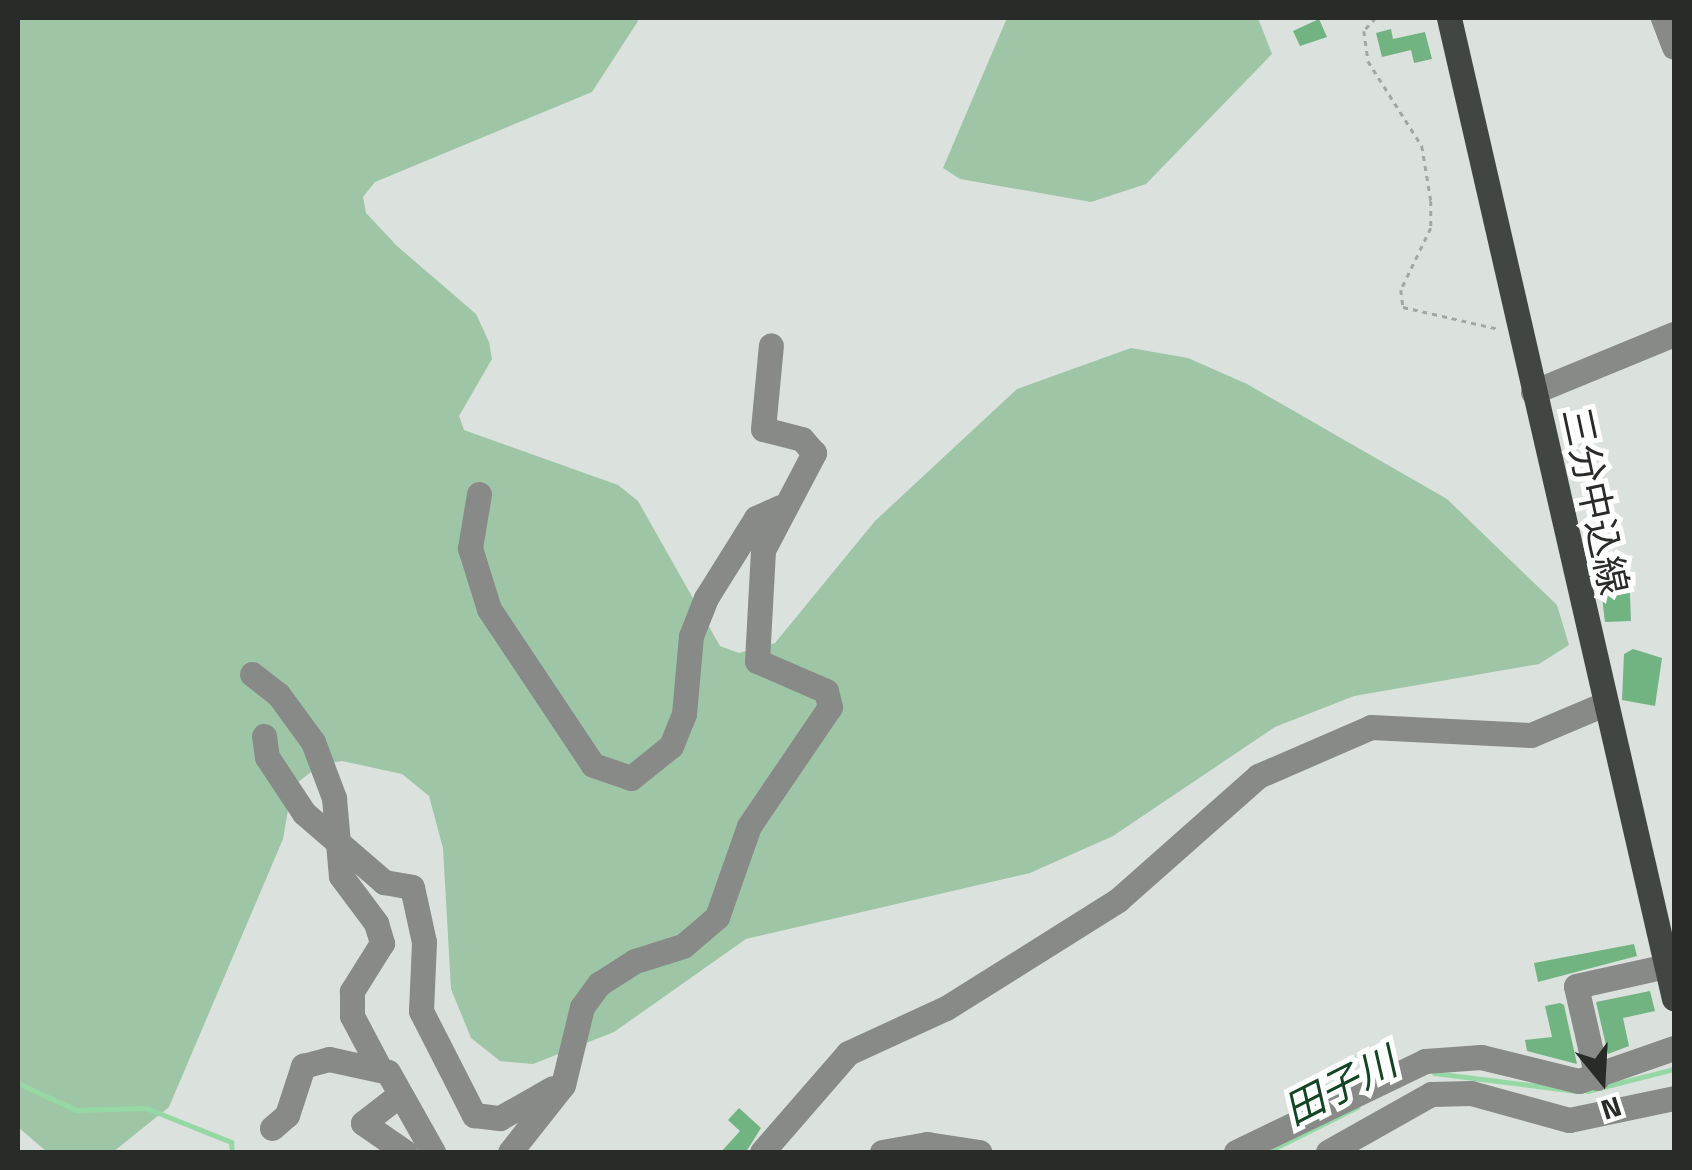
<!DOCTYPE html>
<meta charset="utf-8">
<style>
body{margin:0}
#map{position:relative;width:1692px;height:1170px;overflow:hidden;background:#dbe1dc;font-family:"Titillium Web","Noto Sans JP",sans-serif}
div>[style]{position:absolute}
.green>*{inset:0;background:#9ec6a6}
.stream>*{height:5px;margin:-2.5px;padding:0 2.5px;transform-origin:2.5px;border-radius:2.5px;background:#95d8a4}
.building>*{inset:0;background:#71b481}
.path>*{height:2.5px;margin-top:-1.25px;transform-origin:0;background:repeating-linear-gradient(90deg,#a2a7a3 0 5px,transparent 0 10px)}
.minor>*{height:25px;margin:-12.5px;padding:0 12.5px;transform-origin:12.5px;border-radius:12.5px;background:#888a88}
.major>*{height:25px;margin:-12.5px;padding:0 12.5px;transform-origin:12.5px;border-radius:12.5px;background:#424643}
span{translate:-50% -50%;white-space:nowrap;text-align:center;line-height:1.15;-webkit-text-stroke:10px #fff;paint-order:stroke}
.street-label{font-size:38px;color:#292b29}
.water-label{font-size:40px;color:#134423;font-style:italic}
.frame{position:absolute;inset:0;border:20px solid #292b29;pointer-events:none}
.north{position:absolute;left:1552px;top:1030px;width:100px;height:100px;-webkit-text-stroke:8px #fff;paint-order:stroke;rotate:162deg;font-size:28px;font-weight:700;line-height:40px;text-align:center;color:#292b29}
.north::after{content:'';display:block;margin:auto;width:35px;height:45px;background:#292b29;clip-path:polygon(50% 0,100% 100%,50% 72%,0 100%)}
</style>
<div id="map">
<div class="green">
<i style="clip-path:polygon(18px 18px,640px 18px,592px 92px,375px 182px,363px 197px,366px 213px,397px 246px,476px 314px,489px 342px,492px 359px,459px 416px,464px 430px,618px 485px,638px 501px,720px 646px,739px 653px,775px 643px,875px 521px,1017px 389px,1131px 348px,1188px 358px,1247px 384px,1447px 499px,1557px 605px,1569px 645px,1539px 664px,1354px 696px,1275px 727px,1113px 836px,1030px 873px,746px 939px,614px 1032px,533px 1064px,500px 1061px,471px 1038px,451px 989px,443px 848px,429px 796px,402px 774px,342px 761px,320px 765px,292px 787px,283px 839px,169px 1107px,113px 1152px,47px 1152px,18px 1127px)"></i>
<i style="clip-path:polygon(1007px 18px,1258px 18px,1272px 54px,1146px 184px,1091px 202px,960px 179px,943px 168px)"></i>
</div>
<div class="stream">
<i style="left:1434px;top:1073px;width:143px;rotate:7.2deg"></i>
<i style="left:18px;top:1083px;width:64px;rotate:25deg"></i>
<i style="left:76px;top:1110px;width:70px;rotate:-1.6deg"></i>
<i style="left:146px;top:1108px;width:92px;rotate:21.8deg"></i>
<i style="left:231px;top:1142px;width:10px;rotate:84deg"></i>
<i style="left:1587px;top:1091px;width:90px;rotate:-14.2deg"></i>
<i style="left:1267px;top:1152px;width:101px;rotate:-26.6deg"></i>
</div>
<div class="building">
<i style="clip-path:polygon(1319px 19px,1327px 37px,1300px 46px,1293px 31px)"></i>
<i style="clip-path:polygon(1391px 29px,1393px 39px,1425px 32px,1432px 59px,1414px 63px,1411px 50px,1382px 57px,1376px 33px)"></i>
<i style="clip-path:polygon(1629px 568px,1631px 621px,1605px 622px,1600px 580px)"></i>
<i style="clip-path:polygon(1633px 649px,1662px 658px,1655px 706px,1622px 700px,1624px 654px)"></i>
<i style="clip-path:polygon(1634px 944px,1637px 956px,1538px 982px,1534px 963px)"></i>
<i style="clip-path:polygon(1650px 991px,1655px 1011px,1623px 1018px,1629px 1046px,1608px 1054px,1596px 1002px)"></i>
<i style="clip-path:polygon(1560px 1003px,1564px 1005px,1577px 1064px,1527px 1051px,1525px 1040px,1552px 1037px,1545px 1006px)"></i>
<i style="clip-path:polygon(739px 1108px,761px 1128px,746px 1152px,721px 1152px,740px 1131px,728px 1120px)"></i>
</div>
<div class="path">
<i style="left:1376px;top:18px;width:18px;rotate:133deg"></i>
<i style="left:1364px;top:31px;width:30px;rotate:82deg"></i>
<i style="left:1368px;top:61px;width:101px;rotate:57.6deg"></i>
<i style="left:1422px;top:146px;width:56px;rotate:80.7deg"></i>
<i style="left:1431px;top:201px;width:27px;rotate:90deg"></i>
<i style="left:1431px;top:228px;width:69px;rotate:115.8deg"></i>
<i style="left:1401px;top:290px;width:17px;rotate:83deg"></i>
<i style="left:1403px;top:307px;width:98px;rotate:12.9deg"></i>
</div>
<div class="minor">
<i style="left:1663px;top:18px;width:31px;rotate:69deg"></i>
<i style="left:1533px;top:392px;width:152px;rotate:-22.4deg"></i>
<i style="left:479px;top:494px;width:55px;rotate:99.5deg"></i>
<i style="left:470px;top:548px;width:64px;rotate:72.7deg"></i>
<i style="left:489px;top:609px;width:187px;rotate:56.3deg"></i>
<i style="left:593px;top:765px;width:40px;rotate:18.9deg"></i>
<i style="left:631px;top:778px;width:51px;rotate:-38.7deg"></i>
<i style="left:671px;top:746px;width:35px;rotate:-68deg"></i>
<i style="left:684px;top:714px;width:78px;rotate:-84.9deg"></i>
<i style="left:691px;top:636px;width:41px;rotate:-68.5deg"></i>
<i style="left:706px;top:598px;width:94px;rotate:-58deg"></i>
<i style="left:756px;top:518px;width:27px;rotate:-24deg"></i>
<i style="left:252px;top:674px;width:33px;rotate:38deg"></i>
<i style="left:278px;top:694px;width:59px;rotate:53.9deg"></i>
<i style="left:313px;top:742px;width:60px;rotate:69.4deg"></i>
<i style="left:334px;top:798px;width:78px;rotate:84.9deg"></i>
<i style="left:341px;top:876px;width:59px;rotate:53.3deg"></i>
<i style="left:376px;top:923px;width:21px;rotate:73deg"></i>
<i style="left:382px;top:943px;width:57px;rotate:122deg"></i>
<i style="left:352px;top:991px;width:25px;rotate:90deg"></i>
<i style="left:352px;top:1016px;width:58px;rotate:62.1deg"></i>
<i style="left:264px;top:736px;width:21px;rotate:82deg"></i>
<i style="left:267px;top:757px;width:67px;rotate:56.5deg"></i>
<i style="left:304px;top:813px;width:106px;rotate:40.8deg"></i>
<i style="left:384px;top:882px;width:28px;rotate:10deg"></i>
<i style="left:412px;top:887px;width:56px;rotate:77.7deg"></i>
<i style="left:424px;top:942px;width:69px;rotate:92.5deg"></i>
<i style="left:421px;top:1011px;width:117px;rotate:63deg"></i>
<i style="left:474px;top:1115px;width:26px;rotate:7deg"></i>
<i style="left:500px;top:1118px;width:61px;rotate:-29.5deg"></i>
<i style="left:1597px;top:1078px;width:94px;rotate:-102.9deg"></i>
<i style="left:1576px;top:986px;width:92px;rotate:-12.5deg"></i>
<i style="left:398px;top:1096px;width:44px;rotate:142.4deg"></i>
<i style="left:363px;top:1123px;width:51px;rotate:34.6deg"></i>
<i style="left:272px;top:1128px;width:20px;rotate:-41deg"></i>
<i style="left:287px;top:1115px;width:52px;rotate:-71.9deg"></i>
<i style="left:303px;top:1066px;width:27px;rotate:-15deg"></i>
<i style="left:329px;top:1059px;width:60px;rotate:12.4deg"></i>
<i style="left:388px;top:1072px;width:92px;rotate:60.6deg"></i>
<i style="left:510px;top:1152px;width:85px;rotate:-51.7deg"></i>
<i style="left:563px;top:1085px;width:80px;rotate:-76.3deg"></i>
<i style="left:582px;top:1007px;width:29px;rotate:-54deg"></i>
<i style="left:599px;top:984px;width:43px;rotate:-32.6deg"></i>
<i style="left:635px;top:961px;width:50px;rotate:-17.4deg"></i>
<i style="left:683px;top:946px;width:45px;rotate:-40.5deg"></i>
<i style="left:717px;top:917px;width:96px;rotate:-70.6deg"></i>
<i style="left:749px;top:826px;width:144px;rotate:-55.8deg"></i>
<i style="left:830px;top:707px;width:16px;rotate:-104deg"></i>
<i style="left:826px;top:691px;width:75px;rotate:-156.5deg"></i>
<i style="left:757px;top:661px;width:111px;rotate:-86.9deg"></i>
<i style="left:763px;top:550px;width:110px;rotate:-62.3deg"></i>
<i style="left:814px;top:453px;width:18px;rotate:-131deg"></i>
<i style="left:802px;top:439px;width:40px;rotate:-165.6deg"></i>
<i style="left:763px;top:429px;width:84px;rotate:-84.6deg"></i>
<i style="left:762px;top:1152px;width:131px;rotate:-49deg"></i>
<i style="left:848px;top:1053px;width:108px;rotate:-24.7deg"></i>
<i style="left:946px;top:1008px;width:203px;rotate:-32.1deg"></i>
<i style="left:1118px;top:900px;width:187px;rotate:-41.5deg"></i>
<i style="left:1258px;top:776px;width:123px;rotate:-23.4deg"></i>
<i style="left:1371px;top:727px;width:160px;rotate:2.9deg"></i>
<i style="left:1531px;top:735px;width:77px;rotate:-22.9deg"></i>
<i style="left:882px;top:1152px;width:46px;rotate:-10.1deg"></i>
<i style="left:927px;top:1144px;width:53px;rotate:8.7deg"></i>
<i style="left:1236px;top:1152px;width:210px;rotate:-25.7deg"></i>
<i style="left:1425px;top:1061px;width:56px;rotate:-4.1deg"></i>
<i style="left:1481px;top:1057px;width:101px;rotate:13.8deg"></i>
<i style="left:1579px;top:1081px;width:101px;rotate:-19.2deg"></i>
<i style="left:1328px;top:1152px;width:118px;rotate:-29.4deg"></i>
<i style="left:1431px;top:1094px;width:40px;rotate:-1.4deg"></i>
<i style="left:1471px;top:1093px;width:102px;rotate:15.4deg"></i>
<i style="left:1569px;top:1120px;width:107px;rotate:-11.8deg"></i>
</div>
<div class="major">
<i style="left:1449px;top:18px;width:1006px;rotate:77.08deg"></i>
</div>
<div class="street-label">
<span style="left:1595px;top:501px;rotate:78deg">三分中込線</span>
</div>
<div class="water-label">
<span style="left:1340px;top:1086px;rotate:-27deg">田子川</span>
</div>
<div class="frame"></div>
<div class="north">N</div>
</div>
